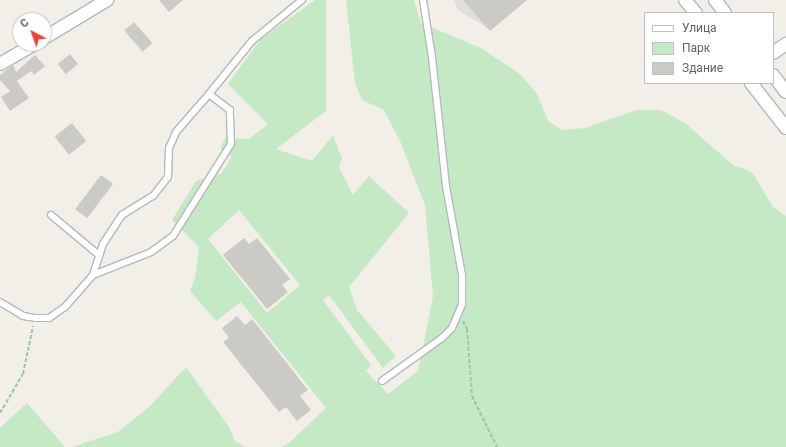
<!DOCTYPE html>
<meta charset="utf-8">
<style>
body{margin:0}
#map{position:relative;width:786px;height:447px;overflow:hidden;background:#f1efe8;font-family:Roboto,sans-serif}
div>[style]{position:absolute}
.industrial>*{inset:0;background:#e0deda}
.green>*{inset:0;background:#c5e8c5}
.building>*{inset:0;background:#cccac5;transform-origin:0 0}
.path>*{height:2px;margin-top:-1px;transform-origin:0;background:repeating-linear-gradient(90deg,#9cc7a9 0 4px,transparent 0 6px)}
.roads{filter:drop-shadow(1px 0 #b5b8bc) drop-shadow(-1px 0 #b5b8bc) drop-shadow(0 1px #b5b8bc) drop-shadow(0 -1px #b5b8bc)}
.lane>*{height:6px;margin:-3px;padding:0 3px;transform-origin:3px;border-radius:3px;background:#fff}
.street>*{height:12px;margin:-6px;padding:0 6px;transform-origin:6px;border-radius:6px;background:#fff}
span{translate:-50% -50%;white-space:nowrap;text-align:center;line-height:1.15;-webkit-text-stroke:3px #fff;paint-order:stroke}
.legend{position:absolute;left:644px;top:12px;width:130px;height:72px;box-sizing:border-box;background:#fff;border:1px solid #bfc1c3;margin:0;padding:5px 7px;list-style:none;font-size:12px;color:#5f6368}
.legend li{display:flex;align-items:center;gap:8px;height:20px}
.legend b{width:20px;border:1px solid #bfc1c3}
.north{position:absolute;left:12px;top:12px;width:40px;height:40px;box-sizing:border-box;background:#fff;border:1px solid #bfc1c3;border-radius:50%;rotate:319deg;font-size:11px;font-weight:700;line-height:16px;text-align:center;color:#5f6368}
.north::after{content:'';display:block;margin:auto;width:14px;height:18px;background:#ea4335;clip-path:polygon(50% 0,100% 100%,50% 72%,0 100%)}
</style>
<div id="map">
<div class="industrial">
<i style="clip-path:polygon(454px 0,527px 0,489px 29px,458px 10px)"></i>
</div>
<div class="green">
<i style="clip-path:polygon(evenodd,315px 0,326px 0,326px 111px,276px 149px,312px 161px,333px 135px,342px 159px,339px 167px,353px 195px,369px 176px,409px 213px,349px 287px,357px 310px,396px 356px,383px 368px,329px 295px,323px 300px,371px 365px,366px 371px,388px 394px,418px 371px,433px 296px,425px 205px,401px 143px,384px 110px,362px 100px,355px 83px,346px 0,414px 0,421px 23px,481px 48px,521px 75px,537px 94px,548px 121px,562px 130px,585px 128px,636px 110px,661px 110px,685px 123px,733px 165px,752px 172px,773px 207px,786px 216px,786px 447px,281px 447px,290px 442px,326px 408px,241px 302px,216px 321px,190px 291px,195px 278px,199px 247px,172px 220px,196px 181px,222px 173px,232px 156px,220px 149px,225px 138px,249px 139px,268px 124px,228px 84px,260px 40px,315px 0,239px 210px,300px 285px,267px 313px,208px 239px,239px 210px)"></i>
<i style="clip-path:polygon(186px 367px,229px 427px,235px 441px,246px 447px,72px 447px,118px 432px,149px 407px)"></i>
<i style="clip-path:polygon(27px 403px,65px 447px,0 447px,0 428px)"></i>
</div>
<div class="building">
<i style="clip-path:polygon(159px 0,183px 0,169px 12px)"></i>
<i style="clip-path:polygon(463px 0,527px 0,490px 31px)"></i>
<i style="left:134px;top:22px;width:28px;height:13px;rotate:49deg"></i>
<i style="left:70px;top:54px;width:13px;height:16px;rotate:51deg"></i>
<i style="clip-path:polygon(35px 55px,45px 66px,34px 75px,31px 71px,17px 81px,29px 98px,10px 111px,1px 97px,10px 91px,0 80px,0 75px,13px 65px,16px 72px)"></i>
<i style="left:72px;top:123px;width:23px;height:22px;rotate:52deg"></i>
<i style="left:101px;top:175px;width:15px;height:43px;rotate:37deg"></i>
<i style="clip-path:polygon(244px 238px,249px 244px,257px 238px,290px 279px,282px 285px,288px 292px,267px 309px,223px 255px)"></i>
<i style="clip-path:polygon(237px 316px,245px 325px,252px 319px,308px 390px,300px 396px,311px 410px,297px 421px,286px 407px,279px 412px,223px 342px,229px 338px,222px 328px)"></i>
</div>
<div class="path">
<i style="left:463px;top:321px;width:9px;rotate:63deg"></i>
<i style="left:467px;top:329px;width:67px;rotate:85.7deg"></i>
<i style="left:472px;top:396px;width:57px;rotate:63.9deg"></i>
<i style="left:0;top:413px;width:45px;rotate:-59.5deg"></i>
<i style="left:23px;top:374px;width:49px;rotate:-78.2deg"></i>
</div>
<div class="roads">
<div class="lane">
<i style="left:51px;top:215px;width:62px;rotate:39.8deg"></i>
<i style="left:93px;top:275px;width:33px;rotate:-72deg"></i>
<i style="left:103px;top:244px;width:35px;rotate:-57deg"></i>
<i style="left:122px;top:215px;width:36px;rotate:-32deg"></i>
<i style="left:153px;top:196px;width:24px;rotate:-52deg"></i>
<i style="left:168px;top:177px;width:29px;rotate:-88deg"></i>
<i style="left:169px;top:148px;width:17px;rotate:-66deg"></i>
<i style="left:176px;top:132px;width:50px;rotate:-49deg"></i>
<i style="left:0;top:302px;width:27px;rotate:31deg"></i>
<i style="left:23px;top:316px;width:12px;rotate:9deg"></i>
<i style="left:35px;top:318px;width:14px"></i>
<i style="left:49px;top:318px;width:19px;rotate:-35deg"></i>
<i style="left:65px;top:307px;width:43px;rotate:-48.8deg"></i>
<i style="left:93px;top:275px;width:62px;rotate:-21.6deg"></i>
<i style="left:151px;top:252px;width:27px;rotate:-36deg"></i>
<i style="left:173px;top:236px;width:109px;rotate:-57.8deg"></i>
<i style="left:231px;top:144px;width:34px;rotate:-92deg"></i>
<i style="left:230px;top:110px;width:26px;rotate:-143deg"></i>
<i style="left:209px;top:94px;width:68px;rotate:-50.9deg"></i>
<i style="left:252px;top:41px;width:65px;rotate:-39.4deg"></i>
<i style="left:382px;top:381px;width:74px;rotate:-35.6deg"></i>
<i style="left:442px;top:338px;width:14px;rotate:-45deg"></i>
<i style="left:452px;top:328px;width:26px;rotate:-67deg"></i>
<i style="left:462px;top:304px;width:29px;rotate:-90deg"></i>
<i style="left:462px;top:275px;width:90px;rotate:-100.2deg"></i>
<i style="left:446px;top:186px;width:130px;rotate:-96.2deg"></i>
<i style="left:432px;top:57px;width:58px;rotate:-99deg"></i>
</div>
<div class="street">
<i style="left:685px;top:0;width:17px;rotate:50deg"></i>
<i style="left:715px;top:0;width:16px;rotate:52deg"></i>
<i style="left:44px;top:38px;width:74px;rotate:-31.1deg"></i>
<i style="left:773px;top:53px;width:16px;rotate:-35deg"></i>
<i style="left:0;top:64px;width:39px;rotate:-30deg"></i>
<i style="left:773px;top:75px;width:21px;rotate:53deg"></i>
<i style="left:751px;top:83px;width:57px;rotate:52.1deg"></i>
</div>
</div>
<ul class="legend">
<li><b style="height:5px;background:#fff"></b>Улица</li>
<li><b style="height:11px;background:#c5e8c5"></b>Парк</li>
<li><b style="height:11px;background:#cccac5"></b>Здание</li>
</ul>
<div class="north">С</div>
</div>
